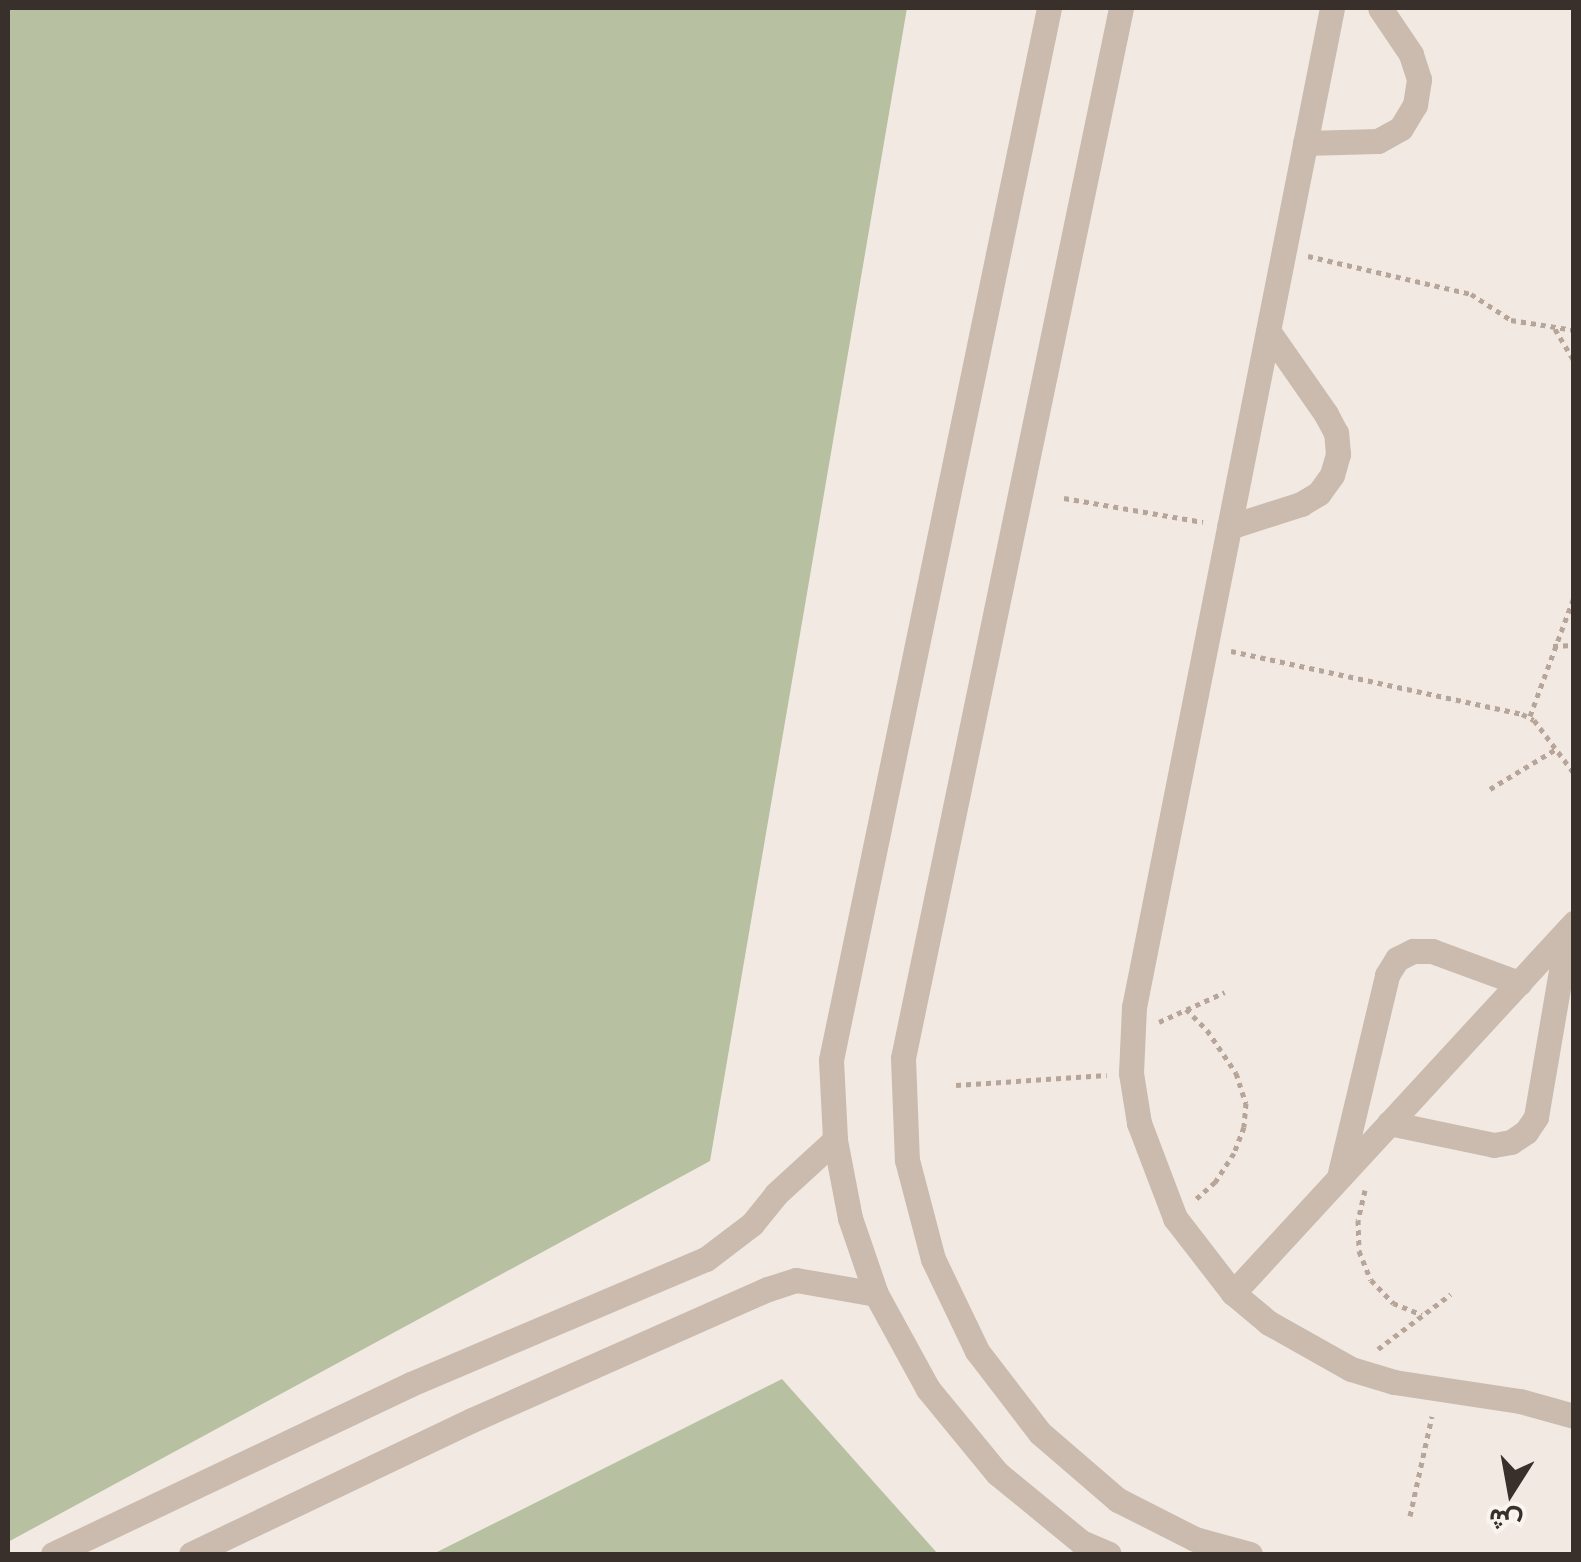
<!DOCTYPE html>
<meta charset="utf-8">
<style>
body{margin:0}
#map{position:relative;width:1581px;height:1562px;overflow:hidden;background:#f2eae2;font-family:"IBM Plex Sans",Vazirmatn,sans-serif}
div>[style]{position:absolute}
.green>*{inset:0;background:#b7c1a2}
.path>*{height:5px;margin-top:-2.5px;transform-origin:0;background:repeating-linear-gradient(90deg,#b6a598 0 5px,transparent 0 10px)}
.minor>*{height:25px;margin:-12.5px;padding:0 12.5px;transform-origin:12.5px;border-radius:12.5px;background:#cabbae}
span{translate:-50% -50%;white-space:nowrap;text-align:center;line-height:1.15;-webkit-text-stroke:10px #faf4ee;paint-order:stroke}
.frame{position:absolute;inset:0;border:10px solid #39302c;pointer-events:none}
.north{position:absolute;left:1461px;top:1442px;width:100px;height:100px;-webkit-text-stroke:8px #faf4ee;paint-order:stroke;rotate:191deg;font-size:28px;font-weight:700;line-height:40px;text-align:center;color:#39302c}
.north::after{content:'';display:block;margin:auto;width:35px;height:45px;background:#39302c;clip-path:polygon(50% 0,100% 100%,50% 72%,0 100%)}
</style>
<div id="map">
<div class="green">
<i style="clip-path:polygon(8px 8px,907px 8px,710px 1161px,8px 1542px)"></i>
<i style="clip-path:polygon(782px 1379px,938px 1554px,433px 1554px)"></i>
</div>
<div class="path">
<i style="left:1308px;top:256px;width:167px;rotate:13.1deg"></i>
<i style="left:1471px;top:294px;width:48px;rotate:33deg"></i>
<i style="left:1511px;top:320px;width:64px;rotate:9deg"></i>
<i style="left:1555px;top:329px;width:37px;rotate:59deg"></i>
<i style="left:1064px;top:498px;width:141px;rotate:9.8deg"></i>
<i style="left:1553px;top:646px;width:21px;rotate:-3deg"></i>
<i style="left:1231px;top:651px;width:298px;rotate:12.2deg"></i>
<i style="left:1522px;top:714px;width:13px;rotate:27deg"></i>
<i style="left:1534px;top:720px;width:66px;rotate:53deg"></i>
<i style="left:1530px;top:716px;width:127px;rotate:-69.7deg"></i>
<i style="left:1490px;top:789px;width:77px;rotate:-31.2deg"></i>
<i style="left:1186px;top:1009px;width:30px;rotate:45deg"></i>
<i style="left:1207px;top:1030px;width:52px;rotate:56deg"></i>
<i style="left:1236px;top:1073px;width:32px;rotate:72deg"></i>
<i style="left:1246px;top:1103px;width:24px;rotate:95deg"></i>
<i style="left:1244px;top:1127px;width:28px;rotate:111deg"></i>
<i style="left:1234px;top:1153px;width:35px;rotate:123deg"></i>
<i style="left:1215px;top:1182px;width:25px;rotate:138deg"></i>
<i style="left:1159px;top:1022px;width:72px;rotate:-24.4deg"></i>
<i style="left:956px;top:1085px;width:151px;rotate:-3.8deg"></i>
<i style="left:1365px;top:1190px;width:31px;rotate:103deg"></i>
<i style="left:1358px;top:1220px;width:31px;rotate:88deg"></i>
<i style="left:1359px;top:1251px;width:31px;rotate:68deg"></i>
<i style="left:1371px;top:1280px;width:32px;rotate:46deg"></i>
<i style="left:1393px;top:1303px;width:31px;rotate:22deg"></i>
<i style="left:1378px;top:1349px;width:91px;rotate:-37deg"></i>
<i style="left:1410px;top:1516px;width:102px;rotate:-77.6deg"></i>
</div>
<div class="minor">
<i style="left:1049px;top:8px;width:1074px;rotate:101.71deg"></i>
<i style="left:831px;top:1060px;width:80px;rotate:87.1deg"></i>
<i style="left:835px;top:1140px;width:79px;rotate:79.1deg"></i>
<i style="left:850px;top:1218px;width:80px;rotate:71.1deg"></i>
<i style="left:876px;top:1294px;width:108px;rotate:61.3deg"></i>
<i style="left:928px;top:1389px;width:109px;rotate:50.6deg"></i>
<i style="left:997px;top:1473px;width:109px;rotate:39.4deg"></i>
<i style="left:1081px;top:1542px;width:30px;rotate:23deg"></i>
<i style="left:1121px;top:8px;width:1072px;rotate:101.73deg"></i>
<i style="left:903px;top:1058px;width:102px;rotate:87.8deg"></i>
<i style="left:907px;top:1160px;width:102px;rotate:75.3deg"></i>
<i style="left:933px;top:1259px;width:102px;rotate:64.4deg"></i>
<i style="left:977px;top:1351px;width:103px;rotate:52.5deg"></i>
<i style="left:1040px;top:1433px;width:103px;rotate:40.7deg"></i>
<i style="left:1118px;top:1500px;width:86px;rotate:26.9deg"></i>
<i style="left:1195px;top:1539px;width:57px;rotate:15.3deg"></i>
<i style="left:1332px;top:8px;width:1018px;rotate:101.21deg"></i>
<i style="left:1134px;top:1007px;width:66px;rotate:92.6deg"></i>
<i style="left:1131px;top:1073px;width:51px;rotate:80.9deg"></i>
<i style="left:1139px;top:1123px;width:102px;rotate:69.2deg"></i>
<i style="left:1175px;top:1218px;width:95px;rotate:52.3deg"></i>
<i style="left:1233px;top:1293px;width:47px;rotate:39.8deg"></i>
<i style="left:1269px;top:1323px;width:94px;rotate:29.3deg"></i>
<i style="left:1351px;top:1369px;width:45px;rotate:16.8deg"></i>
<i style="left:1394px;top:1382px;width:127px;rotate:8.6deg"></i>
<i style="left:1520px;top:1401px;width:56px;rotate:15.5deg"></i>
<i style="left:1305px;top:143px;width:73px;rotate:-1.6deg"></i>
<i style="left:1378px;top:141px;width:26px;rotate:-29deg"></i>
<i style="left:1401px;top:128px;width:27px;rotate:-59deg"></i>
<i style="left:1415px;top:105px;width:26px;rotate:-81deg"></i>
<i style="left:1419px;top:79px;width:26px;rotate:-108deg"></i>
<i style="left:1411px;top:54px;width:55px;rotate:-124deg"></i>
<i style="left:1229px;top:527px;width:76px;rotate:-17.7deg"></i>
<i style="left:1301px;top:504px;width:21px;rotate:-31deg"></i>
<i style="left:1319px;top:493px;width:22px;rotate:-54deg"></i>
<i style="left:1332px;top:475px;width:22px;rotate:-74deg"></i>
<i style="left:1338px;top:454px;width:21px;rotate:-95deg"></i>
<i style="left:1336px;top:433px;width:21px;rotate:-118deg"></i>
<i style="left:1326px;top:414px;width:101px;rotate:-124.9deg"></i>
<i style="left:1389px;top:1123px;width:107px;rotate:11.8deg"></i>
<i style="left:1494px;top:1145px;width:17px;rotate:-10deg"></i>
<i style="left:1511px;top:1142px;width:18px;rotate:-34deg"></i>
<i style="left:1526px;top:1132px;width:18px;rotate:-56deg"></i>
<i style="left:1536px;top:1117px;width:190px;rotate:-80.3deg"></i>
<i style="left:1340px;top:1173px;width:204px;rotate:-76.6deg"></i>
<i style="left:1387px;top:975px;width:19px;rotate:-58deg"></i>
<i style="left:1397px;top:959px;width:18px;rotate:-27deg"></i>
<i style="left:1413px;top:951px;width:19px"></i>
<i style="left:1432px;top:951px;width:93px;rotate:20.2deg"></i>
<i style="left:1233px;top:1293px;width:503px;rotate:-47.34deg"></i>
<i style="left:53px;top:1554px;width:396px;rotate:-25.4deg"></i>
<i style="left:411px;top:1384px;width:320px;rotate:-23deg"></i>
<i style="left:706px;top:1259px;width:58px;rotate:-37.3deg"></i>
<i style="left:752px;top:1224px;width:38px;rotate:-51deg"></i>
<i style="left:776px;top:1194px;width:80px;rotate:-42.5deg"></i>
<i style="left:191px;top:1554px;width:311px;rotate:-25.5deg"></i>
<i style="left:472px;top:1420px;width:324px;rotate:-23.9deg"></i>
<i style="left:768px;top:1289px;width:29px;rotate:-18deg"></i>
<i style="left:796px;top:1280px;width:81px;rotate:9.9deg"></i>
</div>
<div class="frame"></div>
<div class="north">ش</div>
</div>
